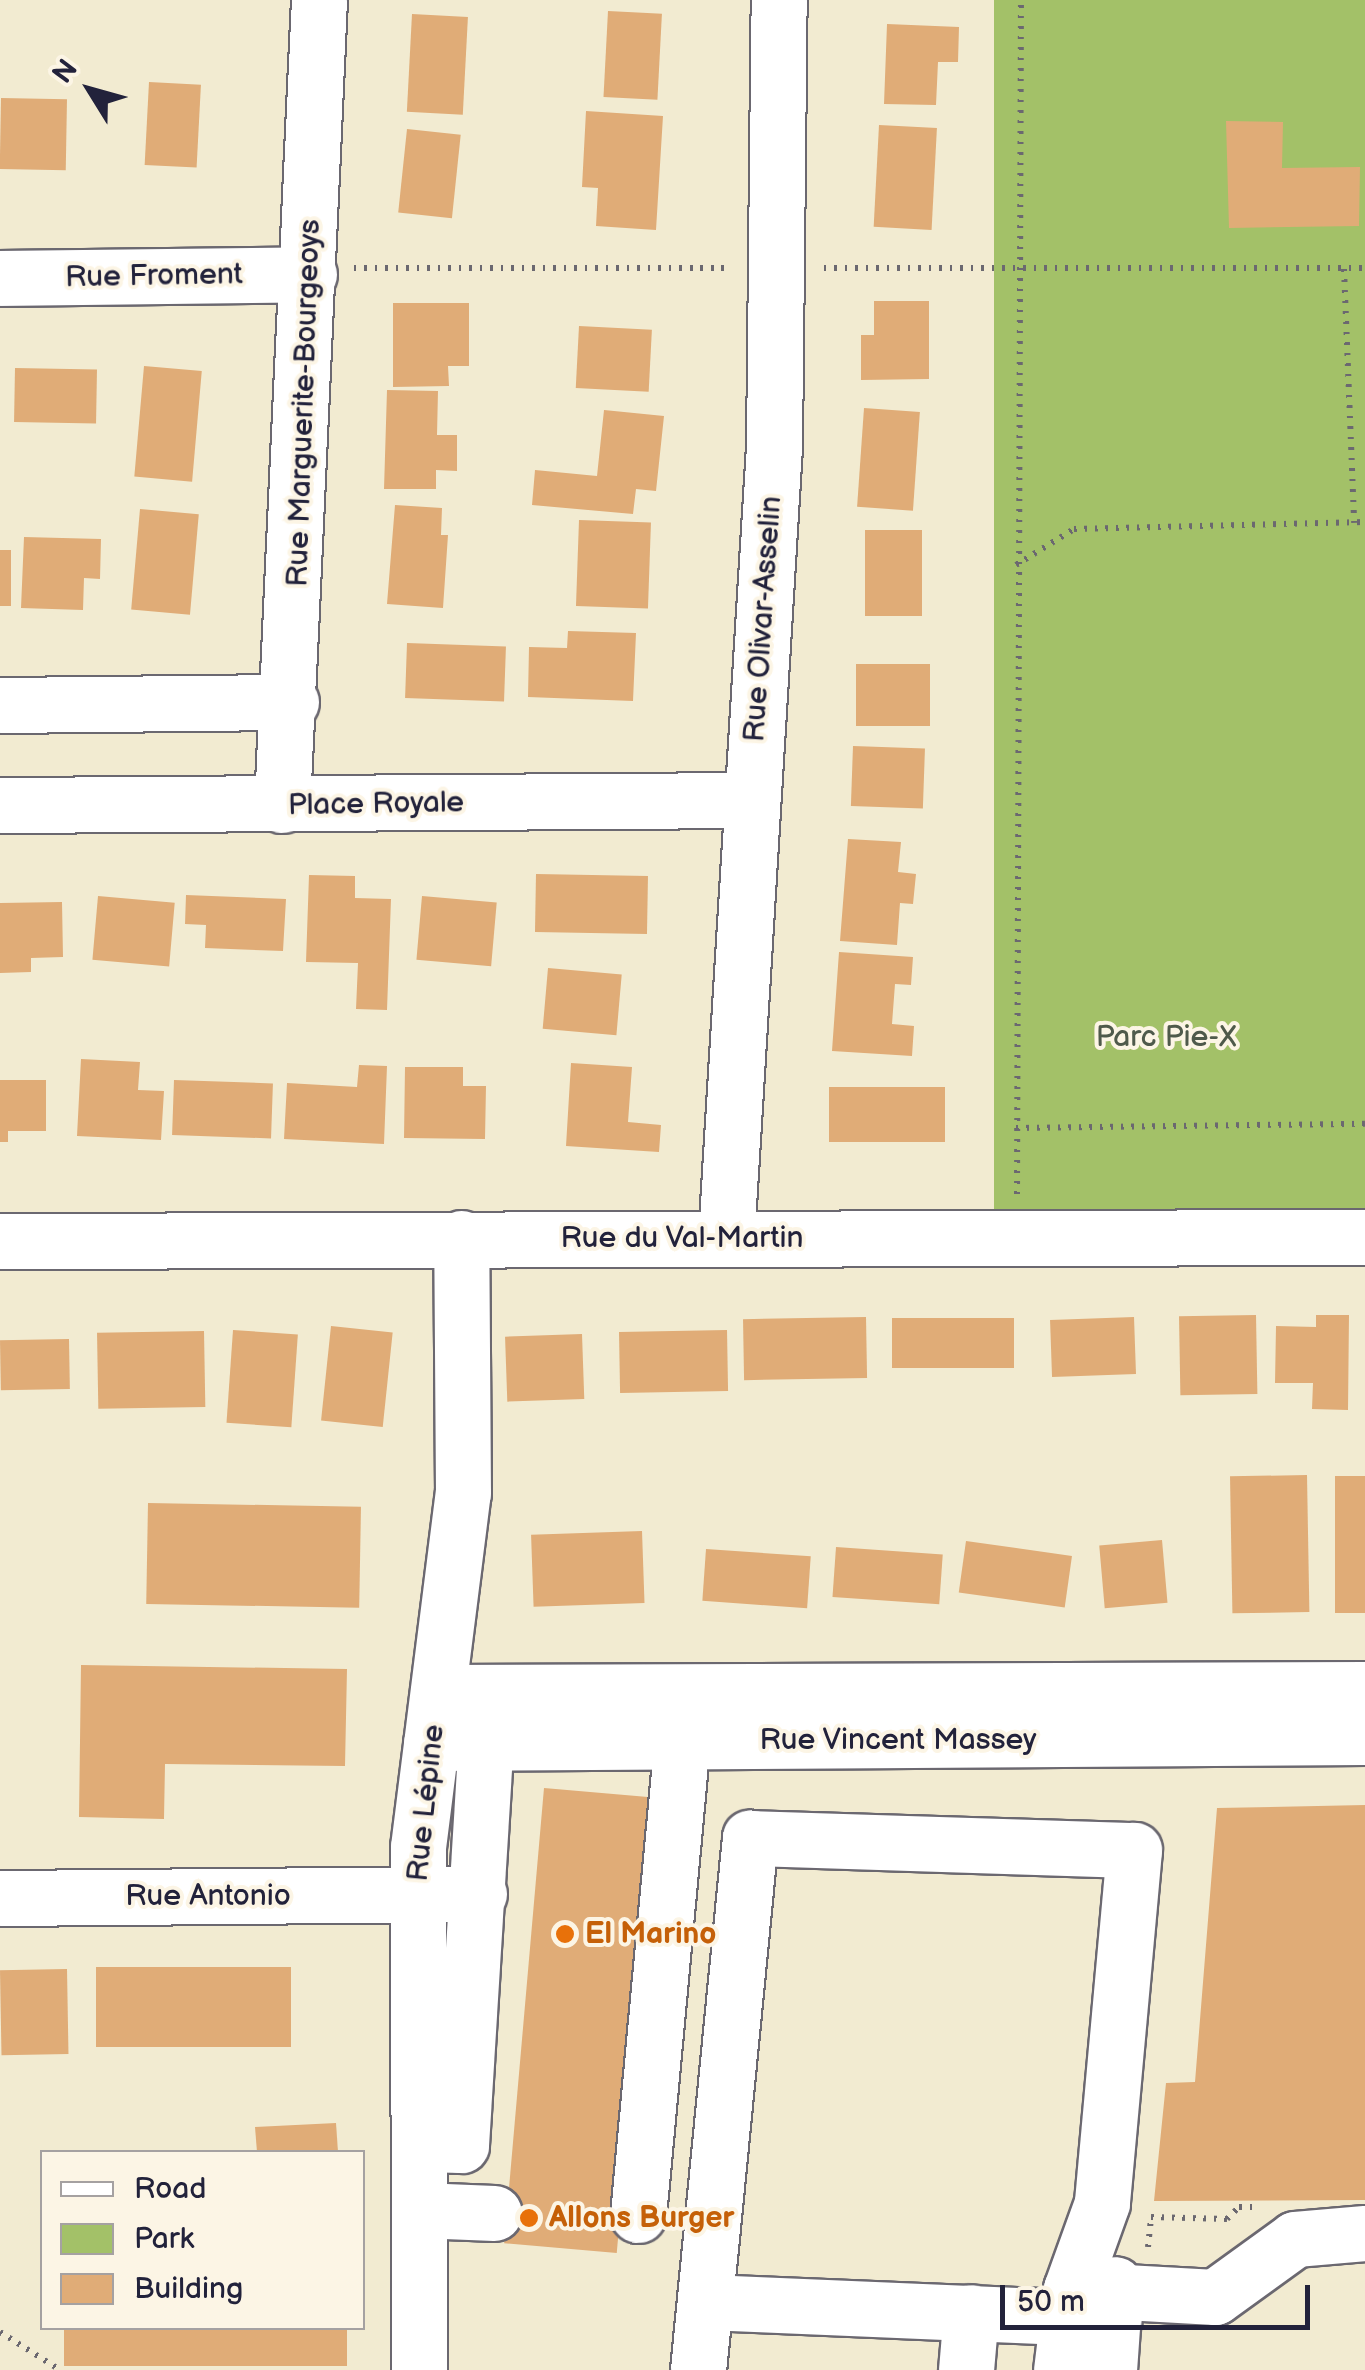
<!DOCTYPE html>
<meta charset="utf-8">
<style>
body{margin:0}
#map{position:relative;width:1365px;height:2370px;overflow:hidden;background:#f2ebd1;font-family:"Balsamiq Sans",sans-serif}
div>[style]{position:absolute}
.green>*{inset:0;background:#a3c168;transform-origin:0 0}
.building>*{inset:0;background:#e0ac77;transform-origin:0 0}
.path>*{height:6px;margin-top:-3px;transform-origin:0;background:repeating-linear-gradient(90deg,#6b6870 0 2.5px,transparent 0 10.5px)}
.roads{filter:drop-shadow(2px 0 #6b6870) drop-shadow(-2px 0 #6b6870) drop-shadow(0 2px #6b6870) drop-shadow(0 -2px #6b6870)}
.minor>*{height:55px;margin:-27.5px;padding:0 27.5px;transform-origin:27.5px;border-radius:27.5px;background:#fff}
.dots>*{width:28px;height:28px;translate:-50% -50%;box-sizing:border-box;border:5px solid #fcf5e5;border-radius:50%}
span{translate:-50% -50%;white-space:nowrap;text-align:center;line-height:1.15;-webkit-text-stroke:8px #fcf5e5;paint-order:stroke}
.street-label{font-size:30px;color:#22223b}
.park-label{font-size:30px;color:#4f5a4b}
.food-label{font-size:30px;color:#c56008;font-weight:700}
.left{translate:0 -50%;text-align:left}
.legend{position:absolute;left:40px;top:2150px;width:325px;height:180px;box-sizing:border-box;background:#fcf5e5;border:2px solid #a5a1a1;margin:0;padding:12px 18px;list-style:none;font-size:30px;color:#22223b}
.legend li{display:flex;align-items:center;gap:20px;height:50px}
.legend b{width:50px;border:2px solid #a5a1a1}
.north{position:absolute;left:40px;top:40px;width:100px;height:100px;-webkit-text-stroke:8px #fcf5e5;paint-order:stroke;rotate:307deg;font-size:28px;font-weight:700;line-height:40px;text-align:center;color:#22223b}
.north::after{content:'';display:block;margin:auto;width:35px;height:45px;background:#22223b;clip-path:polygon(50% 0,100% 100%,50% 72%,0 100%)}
.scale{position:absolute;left:1000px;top:2285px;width:310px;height:45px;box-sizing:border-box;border:5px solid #22223b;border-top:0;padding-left:12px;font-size:30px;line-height:35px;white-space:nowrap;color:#22223b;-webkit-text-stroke:8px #fcf5e5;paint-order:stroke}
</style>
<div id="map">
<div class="green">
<i style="left:994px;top:0;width:371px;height:1238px"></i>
</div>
<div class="building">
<i style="left:608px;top:11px;width:54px;height:86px;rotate:3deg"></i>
<i style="left:412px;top:14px;width:56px;height:98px;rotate:3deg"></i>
<i style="clip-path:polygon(887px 24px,959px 27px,958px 62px,938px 62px,936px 105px,884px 104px)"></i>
<i style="left:149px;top:82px;width:52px;height:83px;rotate:3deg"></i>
<i style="left:1px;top:98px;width:66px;height:71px;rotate:1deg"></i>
<i style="clip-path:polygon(586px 111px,663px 116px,656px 230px,596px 226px,598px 188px,582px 187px)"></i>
<i style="clip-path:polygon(1226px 121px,1283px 122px,1282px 168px,1360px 167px,1359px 226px,1229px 228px)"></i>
<i style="left:879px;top:125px;width:58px;height:102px;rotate:3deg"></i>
<i style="left:407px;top:129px;width:54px;height:84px;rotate:6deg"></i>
<i style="clip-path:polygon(874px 301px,929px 301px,929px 379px,861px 380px,861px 335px,874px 335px)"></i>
<i style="clip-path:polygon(393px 303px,469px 303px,469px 366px,448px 366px,449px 386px,393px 387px)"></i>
<i style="left:579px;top:326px;width:73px;height:62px;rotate:3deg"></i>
<i style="left:144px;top:366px;width:58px;height:111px;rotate:5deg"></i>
<i style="left:15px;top:368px;width:82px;height:54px;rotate:1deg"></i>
<i style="clip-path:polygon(387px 390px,438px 391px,437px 435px,457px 435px,457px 471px,436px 470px,436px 489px,384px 489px)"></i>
<i style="left:864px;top:408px;width:56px;height:99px;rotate:4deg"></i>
<i style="clip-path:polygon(604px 410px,664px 416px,656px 491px,636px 489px,633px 514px,532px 505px,535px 470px,597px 476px)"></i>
<i style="clip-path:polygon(395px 505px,442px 508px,441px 535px,448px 535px,443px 608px,387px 604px)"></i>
<i style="left:140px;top:509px;width:59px;height:101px;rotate:5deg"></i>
<i style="left:579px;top:520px;width:72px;height:86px;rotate:2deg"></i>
<i style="left:865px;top:530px;width:57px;height:86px"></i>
<i style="clip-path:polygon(24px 537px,101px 539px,100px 579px,84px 578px,83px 610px,21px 608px)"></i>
<i style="left:0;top:550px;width:11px;height:56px"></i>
<i style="clip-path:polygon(568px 631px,636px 633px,633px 701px,528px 697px,529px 647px,567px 648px)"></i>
<i style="left:407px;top:643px;width:99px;height:55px;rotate:2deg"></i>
<i style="left:856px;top:664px;width:74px;height:62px"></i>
<i style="left:853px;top:746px;width:72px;height:60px;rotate:2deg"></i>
<i style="clip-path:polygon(848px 839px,901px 842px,898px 872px,916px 874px,913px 904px,900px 903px,897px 945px,840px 941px)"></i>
<i style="left:536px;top:874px;width:112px;height:58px;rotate:1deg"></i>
<i style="clip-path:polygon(309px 875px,355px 876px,355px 898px,391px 899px,387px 1010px,356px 1009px,358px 963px,306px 962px)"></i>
<i style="clip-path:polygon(186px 895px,286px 899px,283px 951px,205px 948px,206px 925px,185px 924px)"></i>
<i style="left:98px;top:896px;width:77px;height:64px;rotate:5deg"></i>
<i style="left:422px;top:896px;width:75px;height:64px;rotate:5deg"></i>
<i style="clip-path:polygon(62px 902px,63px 957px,31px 958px,31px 972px,0 973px,0 903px)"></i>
<i style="clip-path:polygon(839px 952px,913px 957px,911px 985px,895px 984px,892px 1024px,914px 1026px,912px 1056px,832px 1051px)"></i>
<i style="left:548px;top:968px;width:74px;height:61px;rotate:5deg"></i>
<i style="clip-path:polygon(81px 1059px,140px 1062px,138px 1090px,164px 1091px,161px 1140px,77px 1136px)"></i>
<i style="clip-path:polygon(571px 1063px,632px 1067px,628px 1122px,661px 1125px,659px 1152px,566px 1146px)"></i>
<i style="clip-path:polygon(359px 1065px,387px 1066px,384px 1144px,284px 1139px,287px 1083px,357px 1087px)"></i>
<i style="clip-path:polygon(405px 1067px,463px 1067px,463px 1086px,486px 1086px,485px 1139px,404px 1138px)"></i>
<i style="clip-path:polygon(0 1080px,46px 1080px,46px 1131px,8px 1131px,8px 1142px,0 1142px)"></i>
<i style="left:174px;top:1080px;width:99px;height:55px;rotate:2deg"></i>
<i style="left:945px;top:1087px;width:55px;height:116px;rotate:90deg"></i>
<i style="left:1256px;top:1315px;width:79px;height:77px;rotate:89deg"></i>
<i style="clip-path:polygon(1316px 1315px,1349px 1315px,1348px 1410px,1312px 1409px,1313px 1383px,1275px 1383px,1276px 1326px,1316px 1327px)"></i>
<i style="left:866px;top:1317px;width:61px;height:123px;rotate:89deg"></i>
<i style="left:1134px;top:1317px;width:57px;height:84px;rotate:88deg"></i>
<i style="left:892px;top:1318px;width:122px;height:50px"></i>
<i style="left:331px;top:1326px;width:62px;height:95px;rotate:6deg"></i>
<i style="left:233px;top:1330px;width:65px;height:93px;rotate:4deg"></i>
<i style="left:727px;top:1330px;width:61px;height:108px;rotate:89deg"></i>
<i style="left:204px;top:1331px;width:76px;height:107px;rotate:89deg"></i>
<i style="left:582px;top:1334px;width:65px;height:77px;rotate:88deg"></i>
<i style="left:69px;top:1339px;width:50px;height:69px;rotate:89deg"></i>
<i style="left:1307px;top:1475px;width:137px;height:77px;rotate:89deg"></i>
<i style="left:1335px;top:1476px;width:30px;height:137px"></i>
<i style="left:148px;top:1503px;width:213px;height:101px;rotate:1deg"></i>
<i style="left:642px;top:1531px;width:72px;height:111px;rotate:88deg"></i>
<i style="left:1162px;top:1540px;width:63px;height:63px;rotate:85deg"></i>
<i style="left:966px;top:1541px;width:107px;height:52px;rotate:8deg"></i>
<i style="left:836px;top:1547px;width:107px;height:50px;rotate:4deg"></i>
<i style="left:706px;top:1549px;width:105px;height:52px;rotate:4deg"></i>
<i style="clip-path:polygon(81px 1665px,347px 1669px,345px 1766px,165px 1764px,164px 1819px,79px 1817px)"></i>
<i style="left:544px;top:1788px;width:113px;height:457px;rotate:5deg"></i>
<i style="clip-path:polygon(1365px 1805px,1365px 2200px,1154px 2201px,1166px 2083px,1195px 2082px,1217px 1808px)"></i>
<i style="left:96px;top:1967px;width:195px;height:80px"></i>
<i style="left:67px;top:1969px;width:85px;height:67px;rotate:89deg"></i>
<i style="clip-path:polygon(336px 2123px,338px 2152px,257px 2152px,255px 2127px)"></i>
<i style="left:64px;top:2328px;width:283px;height:38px"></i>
</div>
<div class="path">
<i style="left:354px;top:268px;width:377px"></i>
<i style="left:824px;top:268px;width:541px"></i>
<i style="left:1344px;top:269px;width:254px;rotate:87.7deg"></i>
<i style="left:1016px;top:565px;width:68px;rotate:-31.8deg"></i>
<i style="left:1074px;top:529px;width:291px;rotate:-1.4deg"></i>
<i style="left:1016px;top:1128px;width:349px;rotate:-0.7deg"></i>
<i style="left:1017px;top:1194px;width:1194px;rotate:-89.81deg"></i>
<i style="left:1148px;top:2247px;width:30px;rotate:-84deg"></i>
<i style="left:1151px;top:2217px;width:76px;rotate:1.5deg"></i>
<i style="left:1227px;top:2219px;width:17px;rotate:-45deg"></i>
<i style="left:1239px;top:2207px;width:15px"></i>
<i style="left:0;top:2332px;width:71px;rotate:32.3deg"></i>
</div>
<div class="roads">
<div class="minor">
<i style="left:0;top:278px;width:309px;rotate:-0.7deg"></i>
<i style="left:0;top:705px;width:291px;rotate:-0.6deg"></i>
<i style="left:0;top:805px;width:752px;rotate:-0.38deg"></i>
<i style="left:282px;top:805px;width:806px;rotate:-87.37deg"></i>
<i style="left:726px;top:1238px;width:792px;rotate:-86.53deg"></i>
<i style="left:774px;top:447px;width:447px;rotate:-89.4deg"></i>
<i style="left:0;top:1241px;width:1365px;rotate:-0.17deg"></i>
<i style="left:438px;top:1692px;width:927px;rotate:-0.19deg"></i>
<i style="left:431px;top:1743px;width:934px;rotate:-0.37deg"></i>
<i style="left:0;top:1898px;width:479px;rotate:-0.5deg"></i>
<i style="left:421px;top:2144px;width:40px;rotate:1.4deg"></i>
<i style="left:461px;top:2145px;width:404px;rotate:-86.5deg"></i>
<i style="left:420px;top:2210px;width:74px;rotate:2.3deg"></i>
<i style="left:638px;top:2215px;width:477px;rotate:-84.7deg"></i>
<i style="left:1071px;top:2289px;width:144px;rotate:3.2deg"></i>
<i style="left:1215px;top:2297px;width:99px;rotate:-35.9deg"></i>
<i style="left:1295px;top:2239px;width:70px;rotate:-4.9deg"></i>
<i style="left:705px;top:2302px;width:409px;rotate:2.4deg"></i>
<i style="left:419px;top:2370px;width:523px;rotate:-90.11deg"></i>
<i style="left:418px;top:1847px;width:357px;rotate:-82.8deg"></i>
<i style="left:463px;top:1493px;width:255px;rotate:-90.4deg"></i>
<i style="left:698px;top:2370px;width:535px;rotate:-84.42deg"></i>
<i style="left:750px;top:1838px;width:384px;rotate:1.8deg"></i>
<i style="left:1134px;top:1850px;width:354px;rotate:95.2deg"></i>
<i style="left:1102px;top:2203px;width:91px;rotate:109.8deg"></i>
<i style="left:1071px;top:2289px;width:82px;rotate:97deg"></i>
<i style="left:966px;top:2370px;width:58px;rotate:-85.1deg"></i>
<i style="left:1109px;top:2370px;width:86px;rotate:-86deg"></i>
</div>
</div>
<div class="dots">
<i style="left:565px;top:1934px;background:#e8710a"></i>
<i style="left:529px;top:2218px;background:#e8710a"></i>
</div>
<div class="street-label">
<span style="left:154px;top:276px;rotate:-1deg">Rue Froment</span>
<span style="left:304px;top:403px;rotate:-88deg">Rue Marguerite-Bourgeoys</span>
<span style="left:763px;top:619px;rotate:-86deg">Rue Olivar-Asselin</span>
<span style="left:376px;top:804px;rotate:-1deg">Place Royale</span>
<span style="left:682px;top:1238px">Rue du Val-Martin</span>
<span style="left:898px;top:1740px">Rue Vincent Massey</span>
<span style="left:426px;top:1803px;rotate:-84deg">Rue Lépine</span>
<span style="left:208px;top:1896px">Rue Antonio</span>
</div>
<div class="park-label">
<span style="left:1166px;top:1037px">Parc Pie-X</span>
</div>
<div class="food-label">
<span class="left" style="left:585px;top:1934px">El Marino</span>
<span class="left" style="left:549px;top:2218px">Allons Burger</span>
</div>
<ul class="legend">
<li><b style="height:12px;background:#fff"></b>Road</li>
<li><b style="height:28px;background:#a3c168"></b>Park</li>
<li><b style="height:28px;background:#e0ac77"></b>Building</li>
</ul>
<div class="north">N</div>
<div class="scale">50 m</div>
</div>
